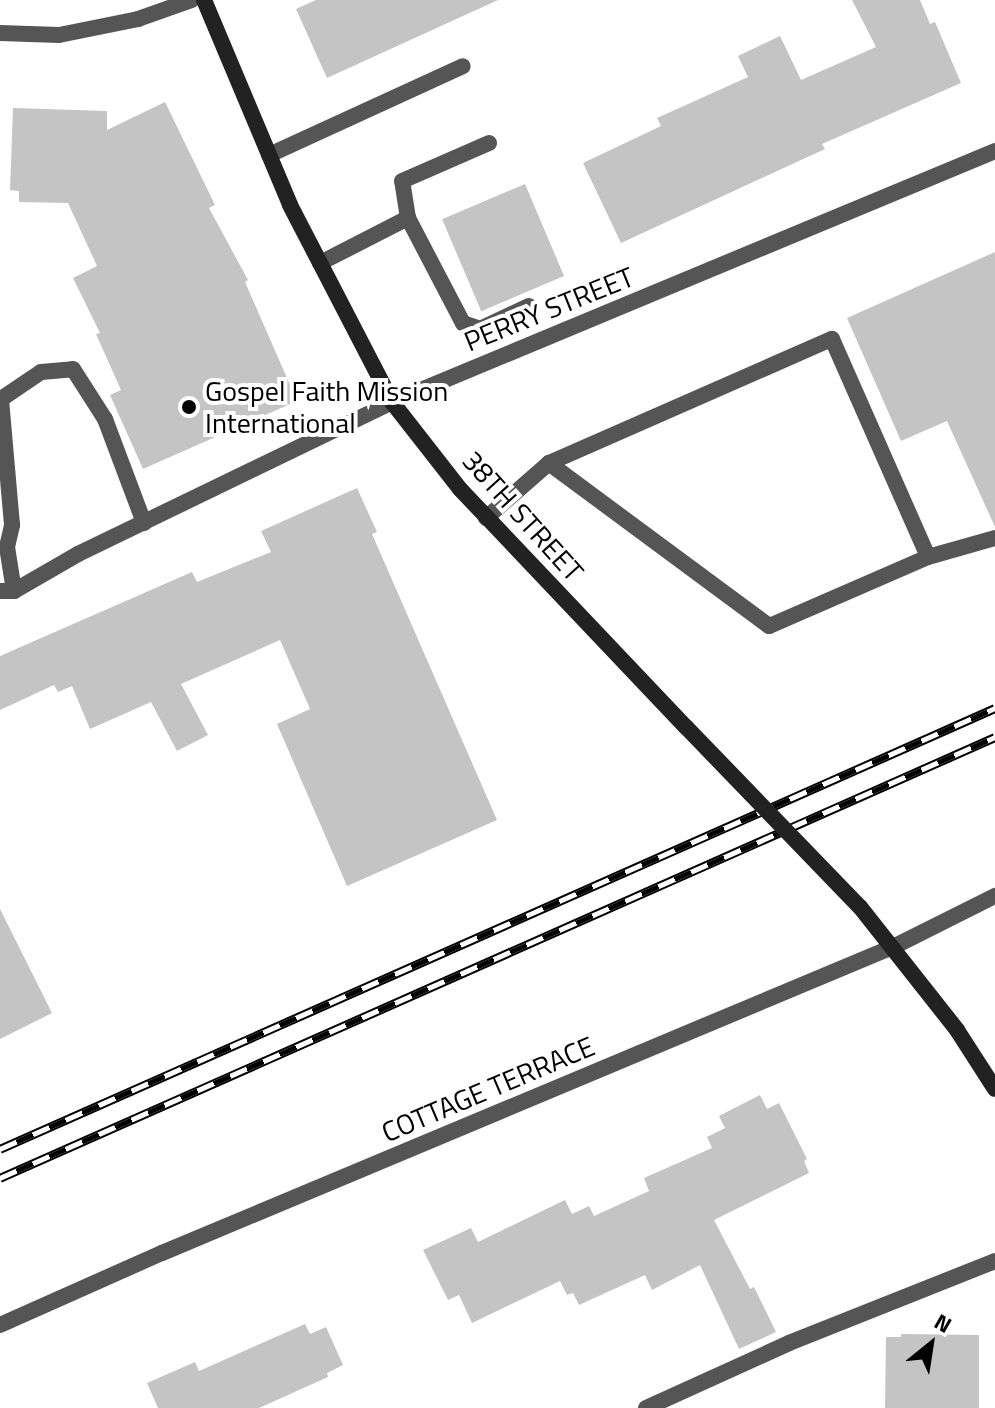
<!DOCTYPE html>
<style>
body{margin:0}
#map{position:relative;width:995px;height:1408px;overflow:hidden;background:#fff;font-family:"Titillium Web",sans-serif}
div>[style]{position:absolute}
.building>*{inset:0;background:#c4c4c4;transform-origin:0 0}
.service>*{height:16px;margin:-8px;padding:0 8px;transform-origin:8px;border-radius:8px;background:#555}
.minor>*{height:16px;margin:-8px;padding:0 8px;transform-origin:8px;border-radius:8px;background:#555}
.secondary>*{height:16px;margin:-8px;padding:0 8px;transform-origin:8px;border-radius:8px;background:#222}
.rail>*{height:9px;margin-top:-4.5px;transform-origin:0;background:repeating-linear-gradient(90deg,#fff 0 18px,#000 0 36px);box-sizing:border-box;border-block:2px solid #000}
.secondary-bridge>*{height:16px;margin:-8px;padding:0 8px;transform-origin:8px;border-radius:8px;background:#222}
.dots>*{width:22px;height:22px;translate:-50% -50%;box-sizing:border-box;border:4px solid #fff;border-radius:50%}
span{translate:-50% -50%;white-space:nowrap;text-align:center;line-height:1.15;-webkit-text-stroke:8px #fff;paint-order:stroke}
.street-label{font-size:28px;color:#000}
.poi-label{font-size:28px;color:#000}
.left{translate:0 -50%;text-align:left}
.north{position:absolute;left:891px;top:1304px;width:80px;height:80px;-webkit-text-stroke:6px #fff;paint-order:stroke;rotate:30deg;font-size:22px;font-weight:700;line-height:32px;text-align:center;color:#000}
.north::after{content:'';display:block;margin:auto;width:28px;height:36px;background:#000;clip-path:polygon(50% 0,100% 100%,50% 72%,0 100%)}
</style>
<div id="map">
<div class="building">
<i style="clip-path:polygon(316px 0,498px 0,327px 78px,296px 9px)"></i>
<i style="clip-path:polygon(852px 0,920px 0,930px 24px,935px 22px,961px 83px,822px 144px,825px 149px,621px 243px,583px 163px,661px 126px,657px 118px,748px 77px,738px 56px,780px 36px,801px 80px,876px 47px)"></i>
<i style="clip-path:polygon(165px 102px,215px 205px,209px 208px,248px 280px,245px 282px,297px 401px,143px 469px,110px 395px,121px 390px,96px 334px,100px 333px,73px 278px,97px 266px,68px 203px,19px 202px,19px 191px,10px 190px,13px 108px,107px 111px,107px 130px)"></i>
<i style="left:525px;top:184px;width:100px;height:90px;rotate:67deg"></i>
<i style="clip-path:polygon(995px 252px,995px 527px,947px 421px,901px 441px,847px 318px)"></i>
<i style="clip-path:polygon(357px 488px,377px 532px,372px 534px,497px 820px,347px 886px,277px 724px,310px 709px,280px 640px,181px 684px,208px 735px,177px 751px,151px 702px,90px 729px,72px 686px,58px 692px,54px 685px,0 710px,0 656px,192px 572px,197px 582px,271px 552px,261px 531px)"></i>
<i style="clip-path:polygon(0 909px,52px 1013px,0 1039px)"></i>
<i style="clip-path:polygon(760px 1095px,767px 1109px,779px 1103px,807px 1159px,804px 1161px,809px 1173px,714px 1220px,750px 1289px,754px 1287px,776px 1332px,739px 1349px,700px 1265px,652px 1290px,645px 1275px,579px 1305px,573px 1293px,567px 1295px,560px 1281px,472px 1323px,459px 1295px,448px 1300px,423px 1250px,471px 1228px,478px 1242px,565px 1200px,572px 1214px,589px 1206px,594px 1216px,649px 1191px,644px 1178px,712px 1148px,707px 1137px,725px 1128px,719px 1116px)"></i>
<i style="clip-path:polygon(305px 1324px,310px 1334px,326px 1327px,343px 1365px,327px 1373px,328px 1377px,259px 1408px,158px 1408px,147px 1383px,195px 1362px,199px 1371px)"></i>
<i style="clip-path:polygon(901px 1334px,979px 1335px,979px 1408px,885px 1408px,886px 1337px,901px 1337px)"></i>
</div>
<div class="service">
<i style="left:269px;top:155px;width:213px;rotate:-24.6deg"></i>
<i style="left:408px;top:218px;width:119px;rotate:62.4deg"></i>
<i style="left:463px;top:323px;width:18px;rotate:19deg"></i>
<i style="left:480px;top:329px;width:54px;rotate:-25.1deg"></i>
<i style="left:320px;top:263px;width:99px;rotate:-27.1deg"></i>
<i style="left:408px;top:218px;width:37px;rotate:-99deg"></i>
<i style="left:402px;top:181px;width:95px;rotate:-23.6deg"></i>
<i style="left:486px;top:518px;width:84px;rotate:-41.1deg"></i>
<i style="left:549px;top:463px;width:309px;rotate:-23.7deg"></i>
<i style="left:832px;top:339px;width:238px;rotate:66.2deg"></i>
<i style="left:928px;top:557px;width:173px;rotate:156.5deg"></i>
<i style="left:769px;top:626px;width:274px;rotate:-143.5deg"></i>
<i style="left:928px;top:557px;width:70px;rotate:-15.8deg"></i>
<i style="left:14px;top:591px;width:45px;rotate:-99deg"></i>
<i style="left:7px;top:547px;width:23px;rotate:-77deg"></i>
<i style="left:12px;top:525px;width:126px;rotate:-95deg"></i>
<i style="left:1px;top:399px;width:48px;rotate:-34deg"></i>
<i style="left:41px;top:372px;width:32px;rotate:-5deg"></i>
<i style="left:73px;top:369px;width:59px;rotate:57.4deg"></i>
<i style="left:105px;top:419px;width:111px;rotate:69.4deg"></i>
<i style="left:646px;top:1408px;width:157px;rotate:-24.4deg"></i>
<i style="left:789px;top:1343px;width:222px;rotate:-21.7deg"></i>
</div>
<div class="minor">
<i style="left:0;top:33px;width:59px;rotate:1.9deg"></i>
<i style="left:59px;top:35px;width:81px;rotate:-11.4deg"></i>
<i style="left:138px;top:19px;width:57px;rotate:-19.4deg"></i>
<i style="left:0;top:591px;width:14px"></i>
<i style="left:14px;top:591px;width:74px;rotate:-30deg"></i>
<i style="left:78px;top:554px;width:349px;rotate:-25.8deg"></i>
<i style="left:392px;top:402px;width:653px;rotate:-22.6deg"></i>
<i style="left:0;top:1325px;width:177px;rotate:-24deg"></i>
<i style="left:162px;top:1253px;width:795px;rotate:-22.73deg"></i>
<i style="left:895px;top:946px;width:112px;rotate:-26.6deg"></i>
</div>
<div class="secondary">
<i style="left:204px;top:0;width:222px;rotate:67.2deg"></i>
<i style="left:290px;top:205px;width:222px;rotate:62.6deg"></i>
<i style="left:392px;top:402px;width:110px;rotate:52deg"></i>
<i style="left:460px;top:489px;width:328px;rotate:46.5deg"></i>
<i style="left:860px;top:907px;width:157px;rotate:51.7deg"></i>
<i style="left:957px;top:1030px;width:70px;rotate:57.2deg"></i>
</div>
<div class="rail">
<i style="left:0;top:1149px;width:1088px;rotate:-23.9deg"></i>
<i style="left:0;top:1178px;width:1088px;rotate:-23.9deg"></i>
</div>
<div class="secondary-bridge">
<i style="left:686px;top:727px;width:250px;rotate:46deg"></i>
</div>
<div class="dots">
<i style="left:189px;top:407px;background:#000"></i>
</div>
<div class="street-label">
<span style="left:549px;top:309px;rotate:-22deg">PERRY STREET</span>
<span style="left:523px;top:516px;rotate:48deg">38TH STREET</span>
<span style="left:488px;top:1089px;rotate:-23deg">COTTAGE TERRACE</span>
</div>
<div class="poi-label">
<span class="left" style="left:205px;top:407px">Gospel Faith Mission<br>International</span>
</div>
<div class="north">N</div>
</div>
